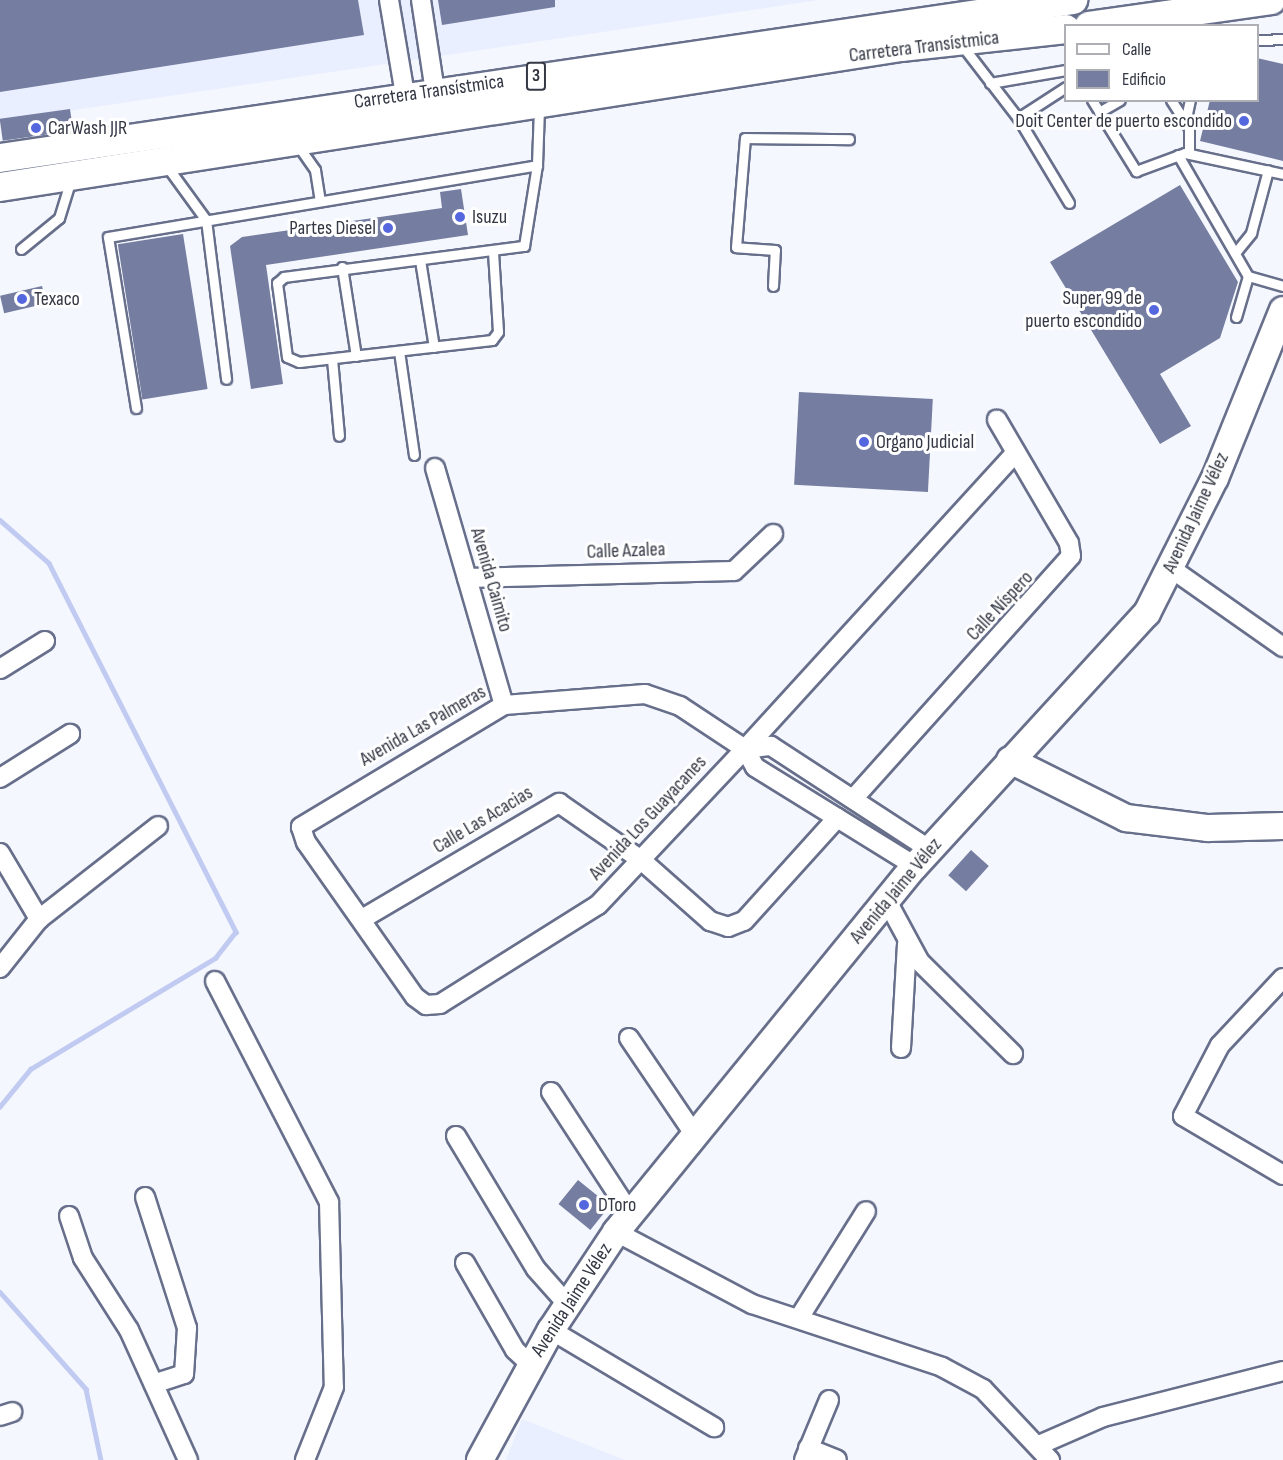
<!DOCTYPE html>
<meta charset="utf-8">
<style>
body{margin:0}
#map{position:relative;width:1283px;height:1460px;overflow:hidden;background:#f5f7fe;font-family:"Sofia Sans Condensed",sans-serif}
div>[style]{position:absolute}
.built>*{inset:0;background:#eaefff}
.stream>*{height:4.5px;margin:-2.25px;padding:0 2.25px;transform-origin:2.25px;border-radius:2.25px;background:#c1cbf1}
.building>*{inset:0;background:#757ea0;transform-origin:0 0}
.roads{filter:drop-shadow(2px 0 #676f8b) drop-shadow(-2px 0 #676f8b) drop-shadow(0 2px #676f8b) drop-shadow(0 -2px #676f8b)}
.lane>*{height:9px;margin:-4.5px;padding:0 4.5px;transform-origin:4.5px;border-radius:4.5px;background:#fff}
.street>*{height:18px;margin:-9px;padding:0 9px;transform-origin:9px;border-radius:9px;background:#fff}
.secondary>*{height:26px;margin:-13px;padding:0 13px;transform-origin:13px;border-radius:13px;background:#fff}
.primary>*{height:28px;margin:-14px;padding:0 14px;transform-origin:14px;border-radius:14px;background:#fff}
.dots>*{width:16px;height:16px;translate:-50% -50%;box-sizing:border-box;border:3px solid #fff;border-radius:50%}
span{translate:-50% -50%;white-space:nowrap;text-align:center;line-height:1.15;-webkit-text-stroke:6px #fff;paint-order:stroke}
.shield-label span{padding:2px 4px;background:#fff;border:2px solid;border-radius:4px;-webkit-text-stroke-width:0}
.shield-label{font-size:18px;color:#343844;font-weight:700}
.street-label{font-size:20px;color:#343844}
.poi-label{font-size:20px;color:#343844}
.right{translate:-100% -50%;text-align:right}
.left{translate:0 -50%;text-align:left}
.legend{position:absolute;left:1064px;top:24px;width:195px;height:78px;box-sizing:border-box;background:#fff;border:2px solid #aeafb4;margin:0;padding:8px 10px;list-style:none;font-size:18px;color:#343844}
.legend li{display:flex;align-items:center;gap:12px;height:30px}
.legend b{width:30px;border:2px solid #aeafb4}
</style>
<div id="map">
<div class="built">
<i style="clip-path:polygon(0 0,819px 0,0 121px)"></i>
<i style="clip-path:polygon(522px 1419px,625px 1460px,506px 1460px)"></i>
</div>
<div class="stream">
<i style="left:0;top:520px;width:65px;rotate:41.3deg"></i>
<i style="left:49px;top:563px;width:414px;rotate:63.1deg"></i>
<i style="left:236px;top:932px;width:33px;rotate:128deg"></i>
<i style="left:216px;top:958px;width:216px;rotate:149deg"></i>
<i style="left:31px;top:1069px;width:49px;rotate:129.2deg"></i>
<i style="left:0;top:1292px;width:130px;rotate:48.4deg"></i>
<i style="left:86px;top:1389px;width:73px;rotate:78.1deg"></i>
</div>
<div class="building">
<i style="clip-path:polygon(0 0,358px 0,364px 35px,0 92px)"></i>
<i style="clip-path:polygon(438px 0,555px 0,555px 7px,442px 25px)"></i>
<i style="clip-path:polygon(1257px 58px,1283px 64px,1283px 161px,1200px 141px,1210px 100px,1257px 100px)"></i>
<i style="left:70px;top:109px;width:22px;height:71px;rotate:82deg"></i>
<i style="clip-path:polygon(1180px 185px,1238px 282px,1220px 338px,1160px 374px,1191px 426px,1160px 444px,1050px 262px)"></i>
<i style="clip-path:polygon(461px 189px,468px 235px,266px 265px,283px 384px,251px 389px,230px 246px,242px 237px,442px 208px,440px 192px)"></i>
<i style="left:183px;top:234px;width:157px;height:66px;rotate:81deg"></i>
<i style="left:42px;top:286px;width:18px;height:43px;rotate:77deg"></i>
<i style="left:799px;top:392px;width:134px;height:93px;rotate:3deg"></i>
<i style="left:971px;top:850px;width:24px;height:34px;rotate:42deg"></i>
<i style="left:578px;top:1180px;width:41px;height:31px;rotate:39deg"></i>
</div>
<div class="roads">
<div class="lane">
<i style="left:1258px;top:40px;width:25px;rotate:-2deg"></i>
<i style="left:961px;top:44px;width:93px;rotate:52.4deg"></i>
<i style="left:1018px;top:118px;width:99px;rotate:59deg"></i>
<i style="left:990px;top:83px;width:77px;rotate:-9.7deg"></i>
<i style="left:1092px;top:100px;width:84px;rotate:58.2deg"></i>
<i style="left:1136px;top:171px;width:52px;rotate:-20.2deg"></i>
<i style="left:1185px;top:153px;width:100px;rotate:12.1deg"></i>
<i style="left:1171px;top:100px;width:33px;rotate:57deg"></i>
<i style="left:1189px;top:128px;width:25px;rotate:90deg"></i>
<i style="left:1099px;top:112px;width:24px;rotate:-30deg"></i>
<i style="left:1018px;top:118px;width:57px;rotate:-32.9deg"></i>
<i style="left:1185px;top:123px;width:24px;rotate:-78deg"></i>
<i style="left:299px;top:147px;width:28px;rotate:55deg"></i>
<i style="left:315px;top:170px;width:31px;rotate:81deg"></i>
<i style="left:1178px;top:155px;width:140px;rotate:60deg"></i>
<i style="left:1248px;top:276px;width:36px;rotate:16deg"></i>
<i style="left:166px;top:165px;width:68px;rotate:54deg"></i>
<i style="left:206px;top:220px;width:160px;rotate:82.8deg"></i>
<i style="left:21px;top:249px;width:49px;rotate:-39.2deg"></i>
<i style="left:59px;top:218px;width:41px;rotate:-72.9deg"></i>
<i style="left:493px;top:252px;width:80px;rotate:86.4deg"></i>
<i style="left:498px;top:332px;width:10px;rotate:127deg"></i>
<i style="left:492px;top:340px;width:194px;rotate:173.5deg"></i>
<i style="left:299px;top:362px;width:13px;rotate:-157deg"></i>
<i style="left:287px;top:357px;width:75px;rotate:-97.7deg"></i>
<i style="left:277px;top:283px;width:9px;rotate:-41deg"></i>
<i style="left:284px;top:277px;width:242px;rotate:-7.4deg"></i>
<i style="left:524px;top:246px;width:82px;rotate:-80.9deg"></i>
<i style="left:537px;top:165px;width:58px;rotate:-88deg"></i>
<i style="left:1235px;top:253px;width:26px;rotate:-51deg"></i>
<i style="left:1251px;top:233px;width:65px;rotate:-74.9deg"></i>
<i style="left:420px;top:260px;width:88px;rotate:80.9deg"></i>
<i style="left:342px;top:267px;width:90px;rotate:81.1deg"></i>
<i style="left:773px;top:286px;width:36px;rotate:-87deg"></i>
<i style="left:775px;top:250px;width:39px;rotate:-176deg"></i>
<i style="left:736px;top:247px;width:109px;rotate:-85.3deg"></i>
<i style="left:745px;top:138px;width:104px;rotate:0.6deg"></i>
<i style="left:1236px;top:317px;width:43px;rotate:-73.7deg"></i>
<i style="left:399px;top:351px;width:105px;rotate:81.8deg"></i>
<i style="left:332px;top:359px;width:77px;rotate:84.8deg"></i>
<i style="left:136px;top:408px;width:173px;rotate:-99.3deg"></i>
<i style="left:108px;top:237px;width:435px;rotate:-9.5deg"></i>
</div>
<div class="street">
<i style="left:389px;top:0;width:96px;rotate:80.4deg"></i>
<i style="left:421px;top:0;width:92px;rotate:81.3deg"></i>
<i style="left:435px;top:468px;width:247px;rotate:73.8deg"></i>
<i style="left:1172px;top:569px;width:136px;rotate:35.1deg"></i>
<i style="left:467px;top:578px;width:267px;rotate:-1.5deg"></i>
<i style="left:734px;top:571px;width:54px;rotate:-43.5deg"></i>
<i style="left:0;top:669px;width:53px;rotate:-31.9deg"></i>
<i style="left:745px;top:749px;width:26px;rotate:-7deg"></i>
<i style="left:771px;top:746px;width:189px;rotate:33.1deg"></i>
<i style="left:0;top:778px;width:83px;rotate:-32.2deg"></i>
<i style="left:853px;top:799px;width:326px;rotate:-48.1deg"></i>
<i style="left:1071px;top:556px;width:13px;rotate:-99deg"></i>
<i style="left:1069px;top:543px;width:143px;rotate:-120.3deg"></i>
<i style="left:0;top:853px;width:77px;rotate:59.4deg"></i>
<i style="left:915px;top:866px;width:188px;rotate:-148.3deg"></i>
<i style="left:755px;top:767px;width:21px;rotate:-119deg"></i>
<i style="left:745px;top:749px;width:78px;rotate:-146.5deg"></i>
<i style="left:680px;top:706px;width:37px;rotate:-161deg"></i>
<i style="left:645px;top:694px;width:141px;rotate:175.5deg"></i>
<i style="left:504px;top:705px;width:237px;rotate:149deg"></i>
<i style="left:301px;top:827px;width:16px;rotate:72deg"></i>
<i style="left:306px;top:842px;width:189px;rotate:54.9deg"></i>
<i style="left:415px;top:997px;width:14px;rotate:36deg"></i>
<i style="left:426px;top:1005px;width:14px;rotate:-4deg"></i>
<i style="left:440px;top:1004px;width:186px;rotate:-32.1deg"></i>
<i style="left:598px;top:905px;width:214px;rotate:-46.7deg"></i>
<i style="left:745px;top:749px;width:401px;rotate:-47.6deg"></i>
<i style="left:887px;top:901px;width:69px;rotate:61.6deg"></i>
<i style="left:920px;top:962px;width:131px;rotate:44.7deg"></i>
<i style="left:362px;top:919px;width:229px;rotate:-30.5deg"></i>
<i style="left:559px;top:803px;width:98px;rotate:34.7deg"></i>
<i style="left:640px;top:859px;width:94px;rotate:41.5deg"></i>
<i style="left:710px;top:921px;width:19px;rotate:18deg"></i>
<i style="left:728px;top:927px;width:17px;rotate:-21deg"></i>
<i style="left:744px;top:921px;width:139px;rotate:-47.9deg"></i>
<i style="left:0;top:968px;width:63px;rotate:-51.5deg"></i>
<i style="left:39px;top:919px;width:151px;rotate:-38deg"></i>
<i style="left:1283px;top:978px;width:92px;rotate:133.2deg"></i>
<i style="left:1220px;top:1045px;width:80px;rotate:117.5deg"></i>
<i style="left:1183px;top:1116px;width:116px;rotate:30.5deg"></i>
<i style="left:215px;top:981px;width:249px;rotate:62.7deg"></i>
<i style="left:329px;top:1202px;width:185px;rotate:88.5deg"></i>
<i style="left:334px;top:1387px;width:79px;rotate:111.7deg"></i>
<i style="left:629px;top:1038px;width:116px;rotate:55.9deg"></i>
<i style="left:901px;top:1048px;width:105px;rotate:-86.7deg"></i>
<i style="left:551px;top:1092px;width:145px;rotate:56.9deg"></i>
<i style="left:456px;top:1136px;width:155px;rotate:59deg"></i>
<i style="left:536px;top:1269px;width:48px;rotate:48.4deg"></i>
<i style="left:145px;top:1197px;width:138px;rotate:72.2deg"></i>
<i style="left:187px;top:1328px;width:46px;rotate:93.7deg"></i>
<i style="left:184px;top:1374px;width:32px;rotate:162deg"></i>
<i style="left:69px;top:1216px;width:44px;rotate:71.6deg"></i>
<i style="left:83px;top:1258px;width:85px;rotate:57.4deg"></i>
<i style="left:129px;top:1330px;width:143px;rotate:65.6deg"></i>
<i style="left:616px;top:1232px;width:154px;rotate:27.9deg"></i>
<i style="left:752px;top:1304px;width:200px;rotate:18.3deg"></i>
<i style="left:942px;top:1367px;width:47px;rotate:28.2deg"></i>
<i style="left:983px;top:1389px;width:98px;rotate:46.7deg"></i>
<i style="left:465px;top:1263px;width:100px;rotate:60.1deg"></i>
<i style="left:515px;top:1350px;width:22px;rotate:43deg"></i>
<i style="left:799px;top:1318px;width:126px;rotate:-57.9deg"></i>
<i style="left:551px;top:1330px;width:190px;rotate:30.8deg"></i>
<i style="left:0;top:1416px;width:13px;rotate:-18deg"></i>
<i style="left:1039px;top:1445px;width:70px;rotate:-23.6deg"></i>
<i style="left:1103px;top:1417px;width:186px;rotate:-14.3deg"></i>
<i style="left:808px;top:1448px;width:31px;rotate:22deg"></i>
<i style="left:804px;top:1460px;width:65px;rotate:-67.4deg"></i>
</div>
<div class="secondary">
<i style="left:1010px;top:760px;width:130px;rotate:26.6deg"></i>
<i style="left:1126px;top:818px;width:83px;rotate:7deg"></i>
<i style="left:1208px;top:828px;width:75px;rotate:-1.5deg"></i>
<i style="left:480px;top:1460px;width:148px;rotate:-61.4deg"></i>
<i style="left:551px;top:1330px;width:118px;rotate:-56.4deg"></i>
<i style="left:616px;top:1232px;width:473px;rotate:-50.8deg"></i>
<i style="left:915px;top:866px;width:343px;rotate:-47.5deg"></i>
<i style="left:1147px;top:613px;width:151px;rotate:-63.3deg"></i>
<i style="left:1215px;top:478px;width:181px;rotate:-68deg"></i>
</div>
<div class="primary">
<i style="left:1089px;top:26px;width:184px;rotate:-8.1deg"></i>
<i style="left:0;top:158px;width:1085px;rotate:-8.38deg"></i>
<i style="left:0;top:187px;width:912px;rotate:-8.83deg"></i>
<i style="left:901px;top:47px;width:166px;rotate:-6.2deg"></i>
</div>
</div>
<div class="dots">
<i style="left:1244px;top:121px;background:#5567de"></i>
<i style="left:36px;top:128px;background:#5567de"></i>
<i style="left:460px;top:217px;background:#5567de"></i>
<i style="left:388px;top:228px;background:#5567de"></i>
<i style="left:22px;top:299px;background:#5567de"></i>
<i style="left:1154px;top:310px;background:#5567de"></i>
<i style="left:864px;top:442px;background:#5567de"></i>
<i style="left:584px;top:1205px;background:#5567de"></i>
</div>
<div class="shield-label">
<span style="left:536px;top:76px">3</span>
</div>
<div class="street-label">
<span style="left:924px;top:47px;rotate:-7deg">Carretera Transístmica</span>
<span style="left:429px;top:92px;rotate:-8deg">Carretera Transístmica</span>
<span style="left:1196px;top:513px;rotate:-65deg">Avenida Jaime Vélez</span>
<span style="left:626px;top:551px;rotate:-2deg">Calle Azalea</span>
<span style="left:491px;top:580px;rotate:74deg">Avenida Caimito</span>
<span style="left:1000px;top:606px;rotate:-47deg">Calle Níspero</span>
<span style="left:423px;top:726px;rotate:-30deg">Avenida Las Palmeras</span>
<span style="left:648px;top:818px;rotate:-47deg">Avenida Los Guayacanes</span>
<span style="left:483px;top:820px;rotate:-31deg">Calle Las Acacias</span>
<span style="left:896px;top:891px;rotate:-50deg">Avenida Jaime Vélez</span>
<span style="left:572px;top:1300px;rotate:-57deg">Avenida Jaime Vélez</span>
</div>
<div class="poi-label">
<span class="right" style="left:1232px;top:121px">Doit Center de puerto escondido</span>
<span class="left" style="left:48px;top:128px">CarWash JJR</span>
<span class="left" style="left:472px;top:217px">Isuzu</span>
<span class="right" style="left:376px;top:228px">Partes Diesel</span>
<span class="right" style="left:1142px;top:310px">Super 99 de<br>puerto escondido</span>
<span class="left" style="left:34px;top:299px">Texaco</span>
<span class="left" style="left:876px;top:442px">Organo Judicial</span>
<span class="left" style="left:598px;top:1205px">DToro</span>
</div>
<ul class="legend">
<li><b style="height:8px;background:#fff"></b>Calle</li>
<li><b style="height:16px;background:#757ea0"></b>Edificio</li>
</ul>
</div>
